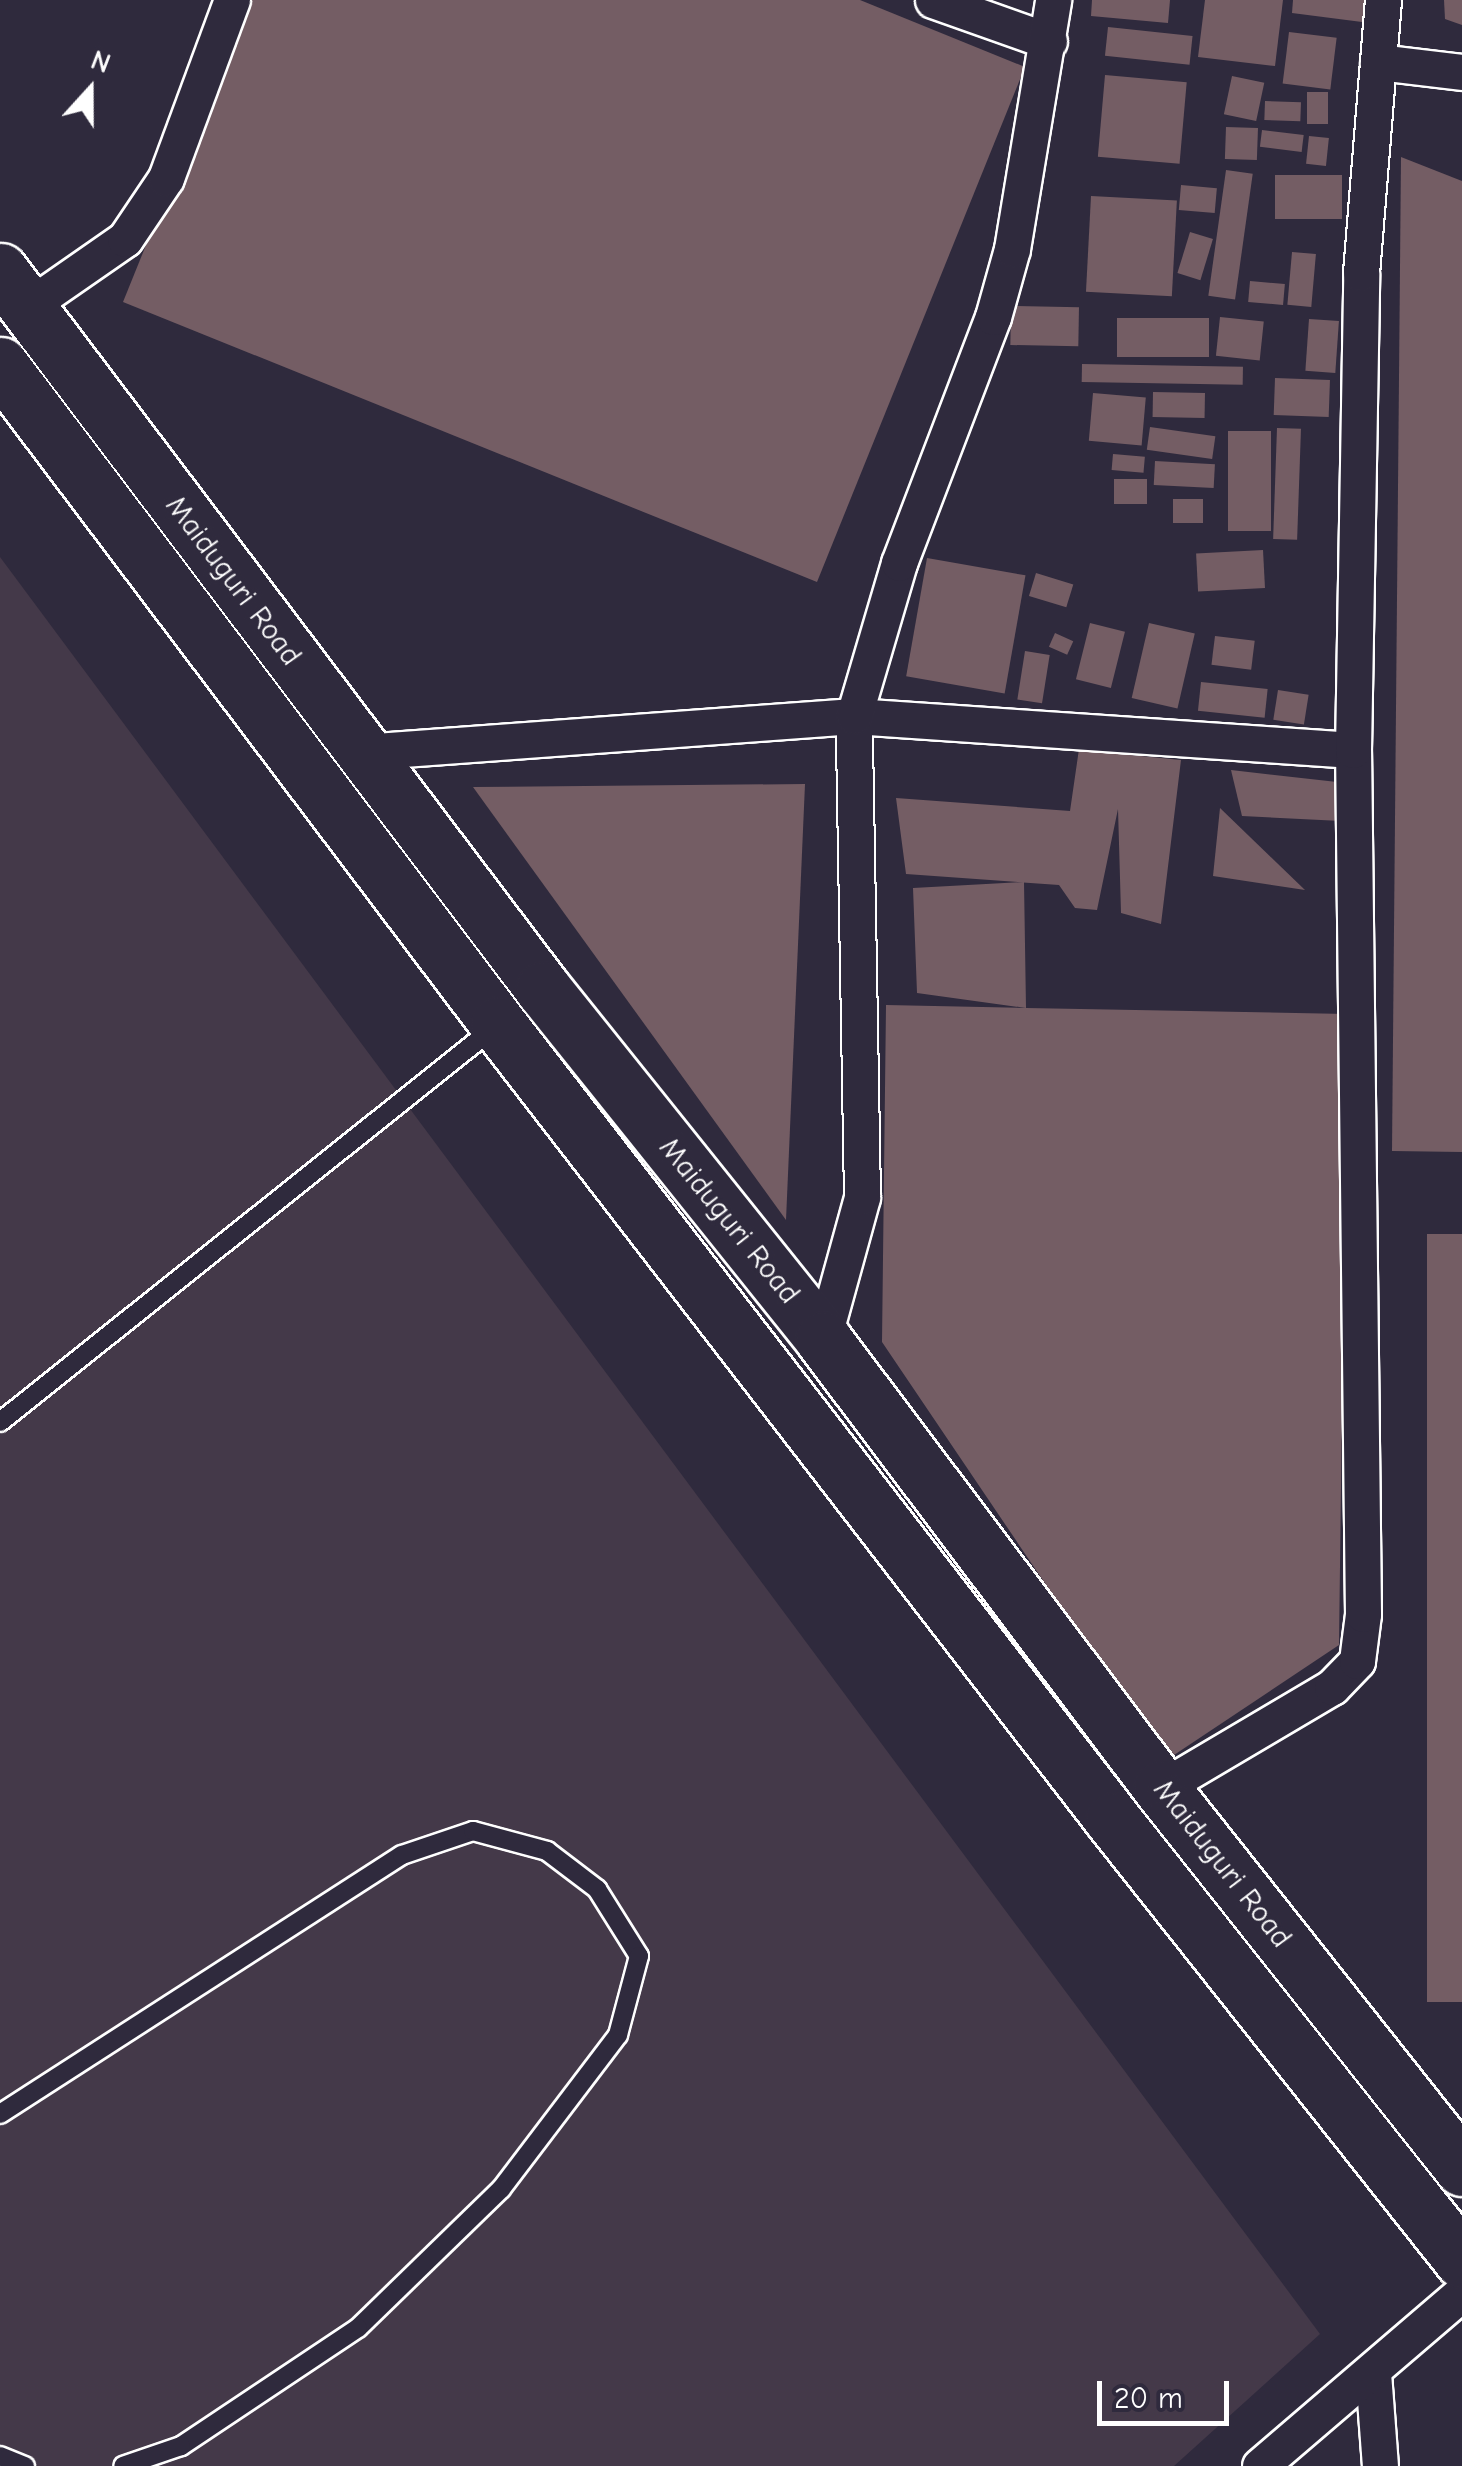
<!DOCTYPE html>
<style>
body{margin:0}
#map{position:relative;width:1462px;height:2466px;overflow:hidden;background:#2f2a3d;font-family:"Comic Neue",sans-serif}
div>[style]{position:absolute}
.built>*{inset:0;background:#443949}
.building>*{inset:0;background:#745d64;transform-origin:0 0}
.roads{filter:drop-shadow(2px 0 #fff) drop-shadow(-2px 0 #fff) drop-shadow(0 2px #fff) drop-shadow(0 -2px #fff)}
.service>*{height:18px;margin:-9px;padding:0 9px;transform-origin:9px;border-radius:9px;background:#2f2a3d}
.minor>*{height:35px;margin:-17.5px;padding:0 17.5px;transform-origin:17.5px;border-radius:17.5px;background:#2f2a3d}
.trunk>*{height:55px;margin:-27.5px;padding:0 27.5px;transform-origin:27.5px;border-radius:27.5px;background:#2f2a3d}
span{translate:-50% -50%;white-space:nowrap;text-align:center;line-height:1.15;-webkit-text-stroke:10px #2f2a3d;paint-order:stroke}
.street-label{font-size:30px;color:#fff}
.north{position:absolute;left:40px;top:40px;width:100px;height:100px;-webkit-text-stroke:8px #2f2a3d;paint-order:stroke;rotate:21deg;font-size:28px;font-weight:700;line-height:40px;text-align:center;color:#fff}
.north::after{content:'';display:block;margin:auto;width:35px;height:45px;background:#fff;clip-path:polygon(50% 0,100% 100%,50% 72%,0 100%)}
.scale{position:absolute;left:1097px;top:2381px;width:132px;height:45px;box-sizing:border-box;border:5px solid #fff;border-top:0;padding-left:12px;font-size:30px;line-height:35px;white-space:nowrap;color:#fff;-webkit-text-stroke:8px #2f2a3d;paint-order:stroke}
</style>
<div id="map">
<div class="built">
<i style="clip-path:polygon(0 557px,1320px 2334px,1174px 2466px,0 2466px)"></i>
</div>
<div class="building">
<i style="clip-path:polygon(245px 0,860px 0,1025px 67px,817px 582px,123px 302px)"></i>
<i style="clip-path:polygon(1092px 0,1170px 0,1168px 23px,1091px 16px)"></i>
<i style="clip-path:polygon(1205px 0,1283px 0,1275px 66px,1198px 57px)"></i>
<i style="clip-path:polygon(1293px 0,1365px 0,1362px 22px,1292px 13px)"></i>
<i style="clip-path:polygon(1444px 0,1462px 0,1462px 25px,1445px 19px)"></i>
<i style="left:1108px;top:27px;width:85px;height:29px;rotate:6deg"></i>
<i style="left:1289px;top:32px;width:48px;height:52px;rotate:7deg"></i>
<i style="left:1105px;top:75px;width:82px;height:82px;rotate:5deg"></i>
<i style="left:1232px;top:76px;width:33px;height:39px;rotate:12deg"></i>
<i style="left:1307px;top:92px;width:21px;height:32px"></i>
<i style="left:1265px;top:101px;width:36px;height:19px;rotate:2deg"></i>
<i style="left:1226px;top:127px;width:32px;height:32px;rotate:2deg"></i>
<i style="left:1262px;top:130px;width:42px;height:17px;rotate:7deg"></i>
<i style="left:1309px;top:136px;width:20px;height:28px;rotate:6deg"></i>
<i style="clip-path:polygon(1401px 157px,1462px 181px,1462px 1152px,1392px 1151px)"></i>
<i style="left:1226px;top:170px;width:27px;height:127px;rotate:8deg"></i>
<i style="left:1275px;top:175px;width:67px;height:44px"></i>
<i style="left:1181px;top:185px;width:36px;height:25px;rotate:5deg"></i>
<i style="left:1091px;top:196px;width:86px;height:96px;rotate:3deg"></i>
<i style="left:1190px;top:232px;width:24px;height:43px;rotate:17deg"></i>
<i style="left:1292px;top:252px;width:24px;height:53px;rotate:5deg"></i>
<i style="left:1250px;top:281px;width:35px;height:21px;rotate:5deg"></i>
<i style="left:1011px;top:306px;width:68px;height:39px;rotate:1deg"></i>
<i style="left:1220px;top:317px;width:44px;height:39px;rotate:6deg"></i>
<i style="left:1117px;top:318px;width:92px;height:39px"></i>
<i style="left:1309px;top:319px;width:30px;height:52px;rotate:4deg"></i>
<i style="left:1082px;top:364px;width:161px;height:18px;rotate:1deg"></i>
<i style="left:1275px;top:378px;width:55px;height:37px;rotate:2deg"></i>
<i style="left:1153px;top:392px;width:52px;height:25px;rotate:1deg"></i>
<i style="left:1093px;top:393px;width:53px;height:48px;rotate:5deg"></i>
<i style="left:1150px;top:427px;width:66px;height:23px;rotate:8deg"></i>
<i style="left:1277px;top:428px;width:24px;height:111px;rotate:2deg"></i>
<i style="left:1228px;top:431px;width:43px;height:100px"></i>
<i style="left:1113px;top:454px;width:32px;height:16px;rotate:5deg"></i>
<i style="left:1155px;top:461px;width:60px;height:24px;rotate:3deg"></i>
<i style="left:1147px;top:479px;width:25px;height:33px;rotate:90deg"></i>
<i style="left:1173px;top:499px;width:30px;height:24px"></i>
<i style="left:1263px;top:550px;width:38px;height:67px;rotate:87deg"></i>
<i style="left:927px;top:558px;width:100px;height:120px;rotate:10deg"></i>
<i style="left:1036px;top:573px;width:39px;height:24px;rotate:17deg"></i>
<i style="left:1090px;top:623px;width:36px;height:58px;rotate:14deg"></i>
<i style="left:1149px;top:623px;width:47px;height:77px;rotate:13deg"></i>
<i style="left:1055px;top:633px;width:20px;height:15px;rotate:24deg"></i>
<i style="left:1215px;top:636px;width:40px;height:29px;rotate:7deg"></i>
<i style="left:1025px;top:651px;width:25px;height:49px;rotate:9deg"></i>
<i style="left:1201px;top:682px;width:67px;height:29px;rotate:6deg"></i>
<i style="left:1278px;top:690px;width:31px;height:30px;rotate:9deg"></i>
<i style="clip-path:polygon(1123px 737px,1121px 754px,1181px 760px,1161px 924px,1121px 913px,1118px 809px,1097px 910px,1075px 908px,1059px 885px,906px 874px,896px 798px,1070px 811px,1079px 749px)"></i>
<i style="clip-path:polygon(1231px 770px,1337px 782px,1341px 821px,1242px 816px)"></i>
<i style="clip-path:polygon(805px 784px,786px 1220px,473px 787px)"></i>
<i style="clip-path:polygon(1220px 808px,1305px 890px,1213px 876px)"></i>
<i style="clip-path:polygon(1024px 882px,1026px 1008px,1347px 1014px,1339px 1645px,1165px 1761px,882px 1342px,886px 1005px,1026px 1008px,917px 993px,913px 888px)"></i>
<i style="left:1427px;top:1234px;width:35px;height:768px"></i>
</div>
<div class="roads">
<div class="service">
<i style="left:0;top:1422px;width:635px;rotate:-38.6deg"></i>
<i style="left:0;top:2114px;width:478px;rotate:-32.8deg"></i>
<i style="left:402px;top:1855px;width:75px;rotate:-18.7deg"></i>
<i style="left:473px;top:1831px;width:77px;rotate:15.1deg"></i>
<i style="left:547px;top:1851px;width:63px;rotate:37.2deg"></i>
<i style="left:597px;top:1889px;width:79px;rotate:57.9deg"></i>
<i style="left:639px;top:1956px;width:82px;rotate:104.9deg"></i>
<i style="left:618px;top:2035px;width:193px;rotate:127.2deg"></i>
<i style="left:501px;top:2189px;width:199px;rotate:135.8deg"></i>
<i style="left:358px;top:2328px;width:213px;rotate:146.3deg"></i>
<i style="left:181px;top:2446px;width:61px;rotate:161deg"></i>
<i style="left:0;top:2456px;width:27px;rotate:22deg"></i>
</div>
<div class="minor">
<i style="left:933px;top:0;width:123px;rotate:19.5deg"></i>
<i style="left:1378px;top:62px;width:85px;rotate:6.8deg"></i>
<i style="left:27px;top:307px;width:119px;rotate:-34.8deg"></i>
<i style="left:125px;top:239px;width:73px;rotate:-56.1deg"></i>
<i style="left:166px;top:178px;width:190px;rotate:-69.7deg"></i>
<i style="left:362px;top:752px;width:493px;rotate:-4.2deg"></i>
<i style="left:854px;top:716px;width:500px;rotate:3.9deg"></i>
<i style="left:823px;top:1339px;width:147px;rotate:-74.6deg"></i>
<i style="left:862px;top:1197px;width:481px;rotate:-91deg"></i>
<i style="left:854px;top:716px;width:159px;rotate:-73.6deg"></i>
<i style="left:899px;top:563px;width:263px;rotate:-69.1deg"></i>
<i style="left:993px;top:317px;width:71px;rotate:-74.4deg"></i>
<i style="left:1012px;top:249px;width:252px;rotate:-80.6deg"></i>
<i style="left:1161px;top:1788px;width:199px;rotate:-30.6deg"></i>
<i style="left:1332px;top:1687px;width:36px;rotate:-46deg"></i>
<i style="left:1357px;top:1661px;width:47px;rotate:-82.7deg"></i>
<i style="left:1363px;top:1614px;width:864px;rotate:-90.66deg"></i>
<i style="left:1353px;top:750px;width:477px;rotate:-89deg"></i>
<i style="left:1361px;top:273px;width:274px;rotate:-85.4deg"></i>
<i style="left:1373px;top:2373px;width:93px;rotate:85.7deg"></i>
<i style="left:1260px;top:2466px;width:266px;rotate:-40.6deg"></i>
</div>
<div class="trunk">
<i style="left:0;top:271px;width:900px;rotate:52.9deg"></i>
<i style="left:543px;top:989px;width:448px;rotate:51.3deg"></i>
<i style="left:823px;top:1339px;width:562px;rotate:53.03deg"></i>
<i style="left:1161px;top:1788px;width:485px;rotate:51.6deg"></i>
<i style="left:0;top:365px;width:826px;rotate:52.92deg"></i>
<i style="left:498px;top:1024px;width:1006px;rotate:52.31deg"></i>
<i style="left:1113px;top:1820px;width:562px;rotate:51.58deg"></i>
</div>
</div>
<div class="street-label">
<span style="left:233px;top:581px;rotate:53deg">Maiduguri Road</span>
<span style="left:729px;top:1221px;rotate:51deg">Maiduguri Road</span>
<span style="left:1222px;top:1864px;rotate:52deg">Maiduguri Road</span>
</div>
<div class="north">N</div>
<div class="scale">20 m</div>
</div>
